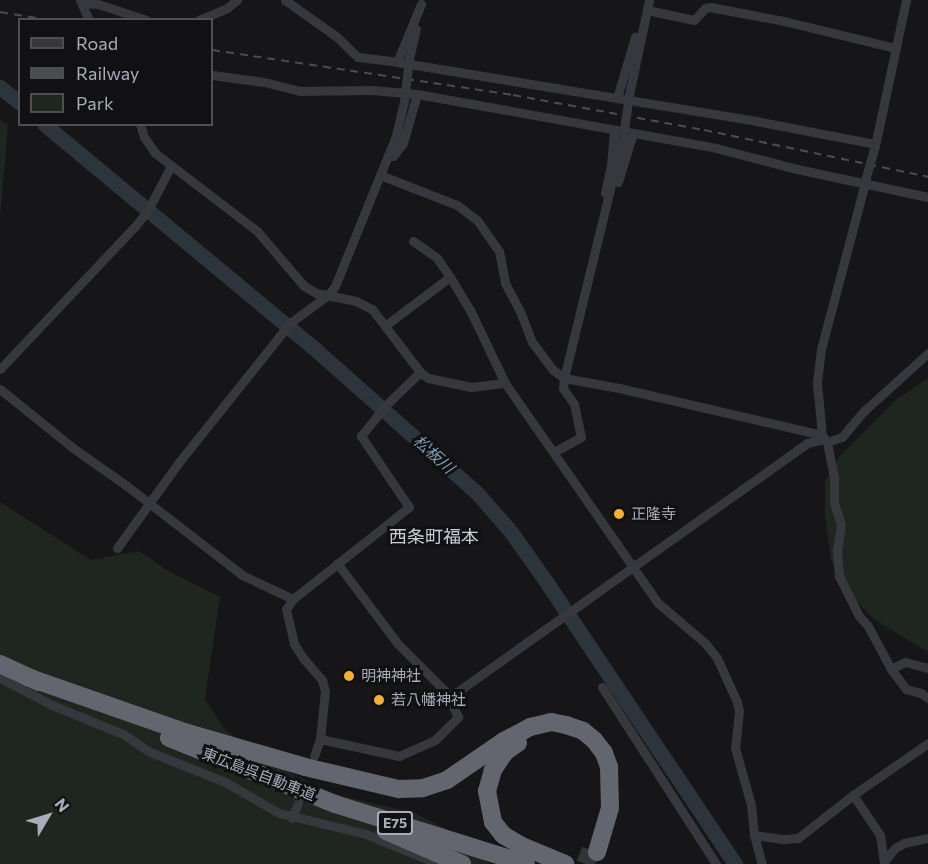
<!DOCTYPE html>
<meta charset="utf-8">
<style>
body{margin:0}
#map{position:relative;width:928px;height:864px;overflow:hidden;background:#161618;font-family:Commissioner,"Noto Sans JP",sans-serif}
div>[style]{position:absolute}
.green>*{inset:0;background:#1e261f}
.river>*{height:15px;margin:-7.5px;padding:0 7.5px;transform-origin:7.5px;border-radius:7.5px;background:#2c353c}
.motorway-tunnel>*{height:18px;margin-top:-9px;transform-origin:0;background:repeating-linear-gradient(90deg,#333438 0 18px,transparent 0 27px)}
.minor>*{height:9px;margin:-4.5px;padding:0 4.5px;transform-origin:4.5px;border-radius:4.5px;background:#37383d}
.motorway>*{height:18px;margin:-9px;padding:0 9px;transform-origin:9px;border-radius:9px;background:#63666e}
.rail>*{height:2px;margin-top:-1px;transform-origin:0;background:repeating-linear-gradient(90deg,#4a4c52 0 8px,transparent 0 14px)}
.minor-bridge>*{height:9px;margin:-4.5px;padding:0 4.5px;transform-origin:4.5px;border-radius:4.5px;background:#37383d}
.dots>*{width:16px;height:16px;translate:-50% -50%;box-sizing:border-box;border:3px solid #111113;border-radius:50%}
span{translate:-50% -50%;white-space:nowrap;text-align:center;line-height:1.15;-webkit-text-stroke:6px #111113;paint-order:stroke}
.shield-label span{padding:2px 4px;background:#111113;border:2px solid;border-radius:4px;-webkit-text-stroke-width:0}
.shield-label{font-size:14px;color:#a8adb8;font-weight:700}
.poi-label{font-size:15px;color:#a8adb8}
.left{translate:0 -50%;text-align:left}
.street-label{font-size:15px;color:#a8adb8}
.water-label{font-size:16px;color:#7f9bb3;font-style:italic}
.quarter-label{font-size:18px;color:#c9ccd4}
.legend{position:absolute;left:18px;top:18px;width:195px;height:108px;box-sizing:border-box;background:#111113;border:2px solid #4d4f55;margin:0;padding:8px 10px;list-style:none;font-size:18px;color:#a8adb8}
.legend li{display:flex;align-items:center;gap:12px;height:30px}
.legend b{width:30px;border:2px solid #4d4f55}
.north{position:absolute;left:18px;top:786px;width:60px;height:60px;-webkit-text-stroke:4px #111113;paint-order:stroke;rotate:52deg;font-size:16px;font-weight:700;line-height:24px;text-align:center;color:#a8adb8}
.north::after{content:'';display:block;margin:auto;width:21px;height:27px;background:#a8adb8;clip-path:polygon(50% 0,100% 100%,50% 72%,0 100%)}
</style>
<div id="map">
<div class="green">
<i style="clip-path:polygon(0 120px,8px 125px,0 219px)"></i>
<i style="clip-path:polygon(928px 378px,928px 652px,875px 620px,851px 596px,831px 560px,825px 516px,825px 482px,839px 457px,897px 399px)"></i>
<i style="clip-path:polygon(0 502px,91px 560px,139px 551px,170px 572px,220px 597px,205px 699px,223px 727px,252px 751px,292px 774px,337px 795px,415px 813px,448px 830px,490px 864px,0 864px)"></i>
</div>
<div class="river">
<i style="left:0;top:87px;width:26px;rotate:39deg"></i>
<i style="left:44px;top:124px;width:354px;rotate:39.7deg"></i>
<i style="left:316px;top:350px;width:215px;rotate:41.6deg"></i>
<i style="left:477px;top:493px;width:52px;rotate:48.9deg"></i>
<i style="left:511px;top:532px;width:59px;rotate:54.7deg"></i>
<i style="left:545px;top:580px;width:342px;rotate:56.2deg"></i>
</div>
<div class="motorway-tunnel">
<i style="left:585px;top:864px;width:15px;rotate:-67deg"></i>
</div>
<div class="minor">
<i style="left:80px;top:0;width:22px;rotate:66deg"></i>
<i style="left:285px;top:0;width:64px;rotate:35.4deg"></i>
<i style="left:337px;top:37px;width:29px;rotate:44deg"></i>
<i style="left:358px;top:57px;width:39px;rotate:7deg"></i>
<i style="left:397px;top:62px;width:63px;rotate:-67.5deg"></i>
<i style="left:82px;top:3px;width:16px;rotate:4deg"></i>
<i style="left:98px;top:4px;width:51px;rotate:18.4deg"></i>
<i style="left:647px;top:10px;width:48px;rotate:12deg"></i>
<i style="left:694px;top:20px;width:16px;rotate:-47deg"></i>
<i style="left:705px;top:8px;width:5px;rotate:-11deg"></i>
<i style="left:710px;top:7px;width:75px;rotate:10.7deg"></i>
<i style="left:784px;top:21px;width:115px;rotate:13.6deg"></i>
<i style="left:199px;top:20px;width:30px;rotate:-23deg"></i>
<i style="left:227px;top:8px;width:13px;rotate:-39deg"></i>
<i style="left:409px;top:59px;width:31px;rotate:-77deg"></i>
<i style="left:397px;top:62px;width:364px;rotate:9.3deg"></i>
<i style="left:756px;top:121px;width:121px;rotate:10.9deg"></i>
<i style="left:212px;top:75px;width:52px;rotate:7.7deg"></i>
<i style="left:264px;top:82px;width:37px;rotate:14deg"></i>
<i style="left:300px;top:91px;width:72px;rotate:-0.8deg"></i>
<i style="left:372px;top:90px;width:45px;rotate:5.1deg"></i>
<i style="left:417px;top:94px;width:304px;rotate:10.2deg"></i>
<i style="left:716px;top:148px;width:84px;rotate:14.5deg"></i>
<i style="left:797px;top:169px;width:134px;rotate:12.1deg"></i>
<i style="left:629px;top:95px;width:97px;rotate:-78.1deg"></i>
<i style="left:617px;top:98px;width:64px;rotate:-73.6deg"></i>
<i style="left:140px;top:124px;width:14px;rotate:73deg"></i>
<i style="left:144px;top:137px;width:19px;rotate:55deg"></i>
<i style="left:155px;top:153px;width:128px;rotate:37.4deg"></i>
<i style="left:257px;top:231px;width:72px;rotate:49.5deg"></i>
<i style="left:304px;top:286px;width:14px;rotate:30deg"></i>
<i style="left:316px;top:293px;width:41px;rotate:11.3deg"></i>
<i style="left:356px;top:301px;width:18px;rotate:27deg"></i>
<i style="left:372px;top:309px;width:79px;rotate:52.7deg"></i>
<i style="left:420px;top:372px;width:10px;rotate:37deg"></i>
<i style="left:428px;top:378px;width:44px;rotate:11.8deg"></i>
<i style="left:471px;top:387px;width:34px;rotate:-7deg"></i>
<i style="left:505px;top:383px;width:268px;rotate:55.2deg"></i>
<i style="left:658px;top:603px;width:62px;rotate:40.4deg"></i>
<i style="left:705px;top:643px;width:19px;rotate:51deg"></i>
<i style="left:717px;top:658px;width:48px;rotate:65.6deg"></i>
<i style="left:737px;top:702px;width:9px;rotate:77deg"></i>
<i style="left:739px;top:711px;width:37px;rotate:96deg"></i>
<i style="left:735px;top:748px;width:59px;rotate:74.3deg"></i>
<i style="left:751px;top:805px;width:30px;rotate:84deg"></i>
<i style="left:754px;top:835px;width:30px;rotate:75deg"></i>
<i style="left:875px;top:146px;width:149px;rotate:-78deg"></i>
<i style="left:388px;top:156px;width:5px"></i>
<i style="left:393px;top:156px;width:16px;rotate:-52deg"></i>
<i style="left:403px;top:143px;width:51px;rotate:-74.1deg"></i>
<i style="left:380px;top:175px;width:83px;rotate:21.3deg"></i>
<i style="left:457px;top:205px;width:25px;rotate:37deg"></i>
<i style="left:477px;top:220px;width:38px;rotate:55deg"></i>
<i style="left:499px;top:251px;width:33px;rotate:79deg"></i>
<i style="left:505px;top:283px;width:32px;rotate:62deg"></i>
<i style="left:520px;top:311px;width:33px;rotate:69deg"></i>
<i style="left:532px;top:342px;width:35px;rotate:53deg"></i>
<i style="left:553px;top:370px;width:14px;rotate:36deg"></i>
<i style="left:564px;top:378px;width:56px;rotate:10.3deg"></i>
<i style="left:619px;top:388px;width:208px;rotate:13deg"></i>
<i style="left:866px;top:179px;width:176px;rotate:104.8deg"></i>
<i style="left:821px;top:349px;width:34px;rotate:97deg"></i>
<i style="left:817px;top:383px;width:52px;rotate:84.5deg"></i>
<i style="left:822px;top:435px;width:9px;rotate:54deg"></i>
<i style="left:827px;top:442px;width:38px;rotate:79deg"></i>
<i style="left:834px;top:479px;width:24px;rotate:90deg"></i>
<i style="left:834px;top:503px;width:23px;rotate:72deg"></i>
<i style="left:841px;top:525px;width:25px;rotate:99deg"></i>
<i style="left:837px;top:550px;width:26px;rotate:86deg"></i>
<i style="left:839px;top:576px;width:45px;rotate:63.4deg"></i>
<i style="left:859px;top:616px;width:13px;rotate:48deg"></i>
<i style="left:868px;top:626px;width:49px;rotate:61.9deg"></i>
<i style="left:891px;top:669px;width:25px;rotate:53deg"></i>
<i style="left:906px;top:689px;width:16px;rotate:15deg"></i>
<i style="left:921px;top:693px;width:9px;rotate:36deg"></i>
<i style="left:618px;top:182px;width:51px;rotate:-73deg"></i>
<i style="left:605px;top:193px;width:29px;rotate:-78deg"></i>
<i style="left:611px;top:165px;width:35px;rotate:-85deg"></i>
<i style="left:413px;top:241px;width:29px;rotate:35deg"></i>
<i style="left:437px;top:258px;width:23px;rotate:56deg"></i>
<i style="left:450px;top:277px;width:39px;rotate:59deg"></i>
<i style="left:470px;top:310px;width:81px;rotate:64.4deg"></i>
<i style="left:386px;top:325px;width:80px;rotate:-36.9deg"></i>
<i style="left:0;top:369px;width:198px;rotate:-46.6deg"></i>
<i style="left:136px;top:225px;width:19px;rotate:-51deg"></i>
<i style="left:148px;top:210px;width:50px;rotate:-62.4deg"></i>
<i style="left:0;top:389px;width:94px;rotate:38.9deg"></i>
<i style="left:73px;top:448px;width:66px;rotate:35.1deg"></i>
<i style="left:127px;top:486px;width:145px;rotate:37.7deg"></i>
<i style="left:242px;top:575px;width:56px;rotate:25.2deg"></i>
<i style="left:293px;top:599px;width:148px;rotate:-38.4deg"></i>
<i style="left:409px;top:507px;width:86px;rotate:-124.1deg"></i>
<i style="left:361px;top:436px;width:40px;rotate:-51deg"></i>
<i style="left:386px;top:405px;width:47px;rotate:-44.1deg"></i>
<i style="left:827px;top:442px;width:16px;rotate:-18deg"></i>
<i style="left:842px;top:437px;width:35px;rotate:-50deg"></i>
<i style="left:865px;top:410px;width:85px;rotate:-42.1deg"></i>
<i style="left:554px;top:452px;width:31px;rotate:-29deg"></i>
<i style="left:581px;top:437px;width:34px;rotate:-102deg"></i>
<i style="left:574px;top:404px;width:19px;rotate:-125deg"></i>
<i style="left:563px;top:388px;width:10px;rotate:-84deg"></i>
<i style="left:564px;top:378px;width:249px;rotate:-76.3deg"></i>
<i style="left:117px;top:548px;width:106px;rotate:-54.2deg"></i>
<i style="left:179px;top:462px;width:178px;rotate:-51.4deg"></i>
<i style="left:290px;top:323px;width:49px;rotate:-36.6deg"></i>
<i style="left:329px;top:294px;width:10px;rotate:-53deg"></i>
<i style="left:335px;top:286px;width:162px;rotate:-67.9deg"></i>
<i style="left:396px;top:136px;width:35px;rotate:-77deg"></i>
<i style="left:293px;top:599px;width:12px;rotate:125deg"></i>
<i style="left:286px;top:609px;width:36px;rotate:77deg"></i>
<i style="left:294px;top:644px;width:17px;rotate:57deg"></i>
<i style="left:303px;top:658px;width:29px;rotate:49deg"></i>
<i style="left:322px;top:680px;width:11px;rotate:75deg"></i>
<i style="left:325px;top:691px;width:48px;rotate:95.9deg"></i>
<i style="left:320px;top:739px;width:18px;rotate:109deg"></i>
<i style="left:891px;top:669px;width:16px;rotate:-27deg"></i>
<i style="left:905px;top:662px;width:24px;rotate:15deg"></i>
<i style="left:0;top:678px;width:59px;rotate:27.4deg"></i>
<i style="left:52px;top:705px;width:77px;rotate:22.2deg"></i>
<i style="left:123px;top:734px;width:32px;rotate:34deg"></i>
<i style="left:150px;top:752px;width:81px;rotate:21.8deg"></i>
<i style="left:225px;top:782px;width:62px;rotate:29.9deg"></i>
<i style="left:279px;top:813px;width:89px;rotate:13.6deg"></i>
<i style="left:366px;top:834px;width:79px;rotate:22.3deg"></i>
<i style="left:602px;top:687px;width:211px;rotate:57.2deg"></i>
<i style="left:450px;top:697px;width:438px;rotate:-35.4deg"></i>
<i style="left:807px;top:443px;width:13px;rotate:-13deg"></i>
<i style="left:820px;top:440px;width:5px;rotate:-68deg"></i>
<i style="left:320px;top:739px;width:81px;rotate:12.1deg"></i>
<i style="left:399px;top:756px;width:39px;rotate:-24deg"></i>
<i style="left:435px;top:740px;width:33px;rotate:-45deg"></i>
<i style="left:458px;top:717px;width:28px;rotate:-116deg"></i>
<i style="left:446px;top:692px;width:68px;rotate:-135deg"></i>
<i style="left:398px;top:644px;width:101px;rotate:-127deg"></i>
<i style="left:853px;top:795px;width:48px;rotate:56deg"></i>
<i style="left:880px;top:835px;width:29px;rotate:82deg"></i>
<i style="left:292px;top:818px;width:16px;rotate:-68deg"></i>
<i style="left:754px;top:835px;width:30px;rotate:8deg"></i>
<i style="left:784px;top:839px;width:14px;rotate:-4deg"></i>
<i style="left:798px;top:838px;width:70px;rotate:-38deg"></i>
<i style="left:853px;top:795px;width:91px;rotate:-34.7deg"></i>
<i style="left:885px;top:860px;width:16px;rotate:-50deg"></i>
<i style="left:895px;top:848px;width:10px;rotate:-29deg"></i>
<i style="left:904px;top:843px;width:25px;rotate:-12deg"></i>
</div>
<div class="motorway">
<i style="left:0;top:664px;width:43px;rotate:24.8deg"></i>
<i style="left:27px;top:677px;width:166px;rotate:19.3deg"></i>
<i style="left:184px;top:732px;width:126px;rotate:16.1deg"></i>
<i style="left:305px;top:767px;width:97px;rotate:13.2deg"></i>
<i style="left:399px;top:789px;width:24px;rotate:-2deg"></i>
<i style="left:423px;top:788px;width:25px;rotate:-18deg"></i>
<i style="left:447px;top:780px;width:69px;rotate:-34.4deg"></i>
<i style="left:504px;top:741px;width:30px;rotate:-28deg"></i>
<i style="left:530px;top:727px;width:22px;rotate:-13deg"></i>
<i style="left:551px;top:722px;width:15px;rotate:11deg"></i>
<i style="left:566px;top:725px;width:18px;rotate:19deg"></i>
<i style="left:583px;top:731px;width:14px;rotate:39deg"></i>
<i style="left:594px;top:740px;width:16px;rotate:52deg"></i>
<i style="left:604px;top:753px;width:15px;rotate:70deg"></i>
<i style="left:609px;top:767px;width:41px;rotate:88.6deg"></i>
<i style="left:610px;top:808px;width:46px;rotate:106.5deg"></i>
<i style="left:169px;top:738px;width:179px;rotate:21.7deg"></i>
<i style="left:335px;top:804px;width:200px;rotate:17.4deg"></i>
<i style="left:518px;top:743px;width:16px;rotate:145deg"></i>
<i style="left:505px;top:752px;width:22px;rotate:124deg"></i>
<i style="left:493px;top:770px;width:22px;rotate:106deg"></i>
<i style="left:487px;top:791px;width:32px;rotate:79deg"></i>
<i style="left:493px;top:822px;width:16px;rotate:52deg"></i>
<i style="left:503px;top:835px;width:22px;rotate:30deg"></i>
<i style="left:522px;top:846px;width:47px;rotate:22.7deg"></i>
<i style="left:386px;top:831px;width:83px;rotate:23.5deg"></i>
</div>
<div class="rail">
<i style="left:0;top:12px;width:49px;rotate:9.5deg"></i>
<i style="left:212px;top:50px;width:304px;rotate:8.5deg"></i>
<i style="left:513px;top:95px;width:194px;rotate:10.4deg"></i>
<i style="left:704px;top:130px;width:229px;rotate:11.8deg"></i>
</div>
<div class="minor-bridge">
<i style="left:404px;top:102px;width:43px;rotate:-83.4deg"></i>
<i style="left:623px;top:136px;width:41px;rotate:-81.7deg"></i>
<i style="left:866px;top:177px;width:32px;rotate:-74deg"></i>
</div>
<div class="dots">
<i style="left:619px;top:514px;background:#f2b134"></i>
<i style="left:349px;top:676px;background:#f2b134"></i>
<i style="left:379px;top:700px;background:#f2b134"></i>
</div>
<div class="shield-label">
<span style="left:395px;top:823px">E75</span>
</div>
<div class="poi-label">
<span class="left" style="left:631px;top:514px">正隆寺</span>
<span class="left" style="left:361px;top:676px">明神神社</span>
<span class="left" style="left:391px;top:700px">若八幡神社</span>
</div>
<div class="street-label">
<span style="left:259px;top:774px;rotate:21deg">東広島呉自動車道</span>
</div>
<div class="water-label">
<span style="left:434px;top:454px;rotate:42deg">松板川</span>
</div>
<div class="quarter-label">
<span style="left:434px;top:536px">西条町福本</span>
</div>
<ul class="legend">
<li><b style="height:8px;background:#37383d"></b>Road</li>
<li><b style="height:8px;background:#4a4c52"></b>Railway</li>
<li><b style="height:16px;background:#1e261f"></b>Park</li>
</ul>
<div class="north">N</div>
</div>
